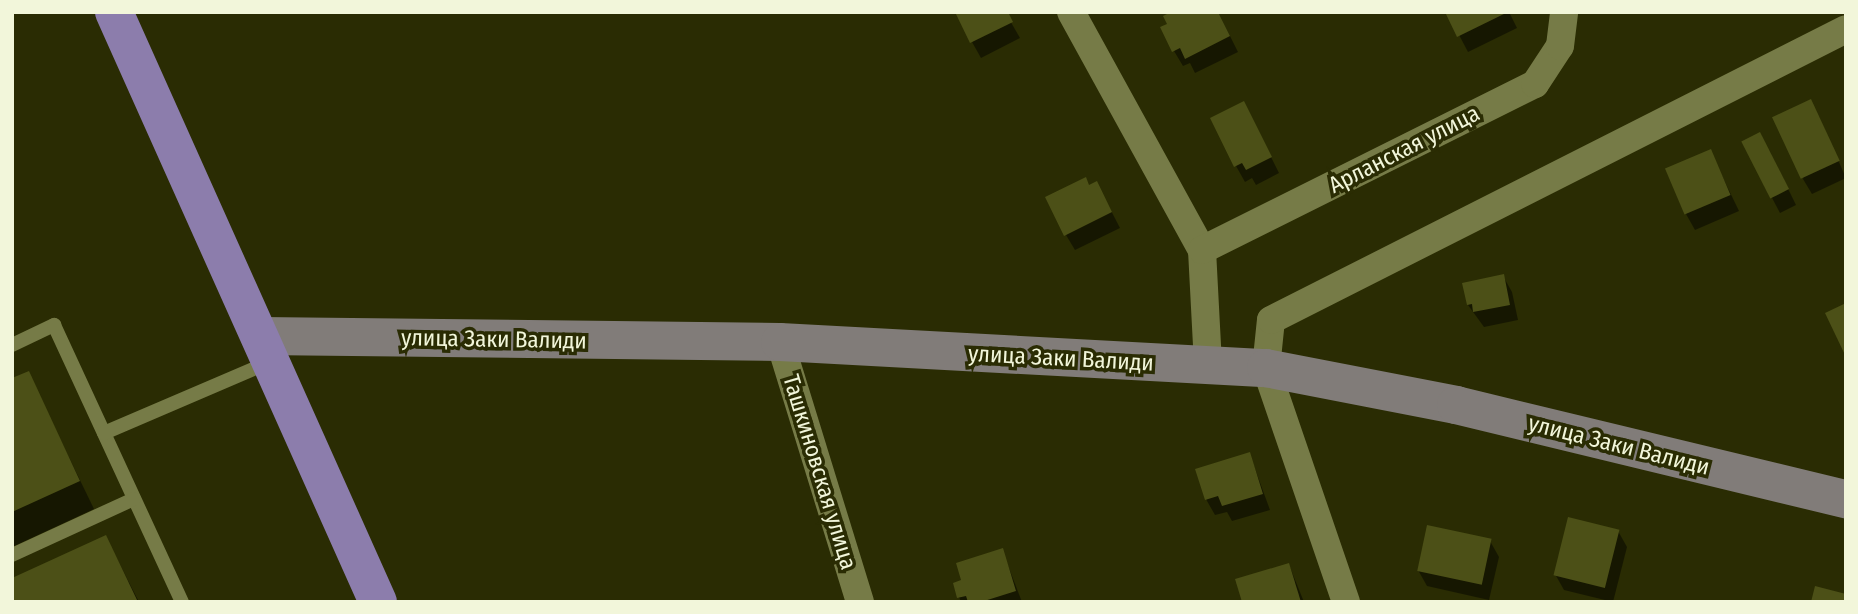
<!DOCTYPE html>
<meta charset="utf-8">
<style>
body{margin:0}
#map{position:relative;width:1858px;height:614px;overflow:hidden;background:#2a2c03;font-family:"Fira Sans Condensed",sans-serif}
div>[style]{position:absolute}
.shadow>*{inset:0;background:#0007}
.building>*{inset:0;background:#4c5017;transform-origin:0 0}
.lane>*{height:14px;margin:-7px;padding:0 7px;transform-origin:7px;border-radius:7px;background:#767b47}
.street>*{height:28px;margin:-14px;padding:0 14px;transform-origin:14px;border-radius:14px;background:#767b47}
.secondary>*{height:38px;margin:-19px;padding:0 19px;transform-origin:19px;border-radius:19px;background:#817c79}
.primary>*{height:38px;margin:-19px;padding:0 19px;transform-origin:19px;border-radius:19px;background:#8c7dac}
span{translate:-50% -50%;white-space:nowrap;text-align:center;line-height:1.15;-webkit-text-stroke:7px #2a2c03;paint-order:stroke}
.street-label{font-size:23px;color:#f2f6da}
.frame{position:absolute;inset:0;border:14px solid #f2f6da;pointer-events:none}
</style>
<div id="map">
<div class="shadow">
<i style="clip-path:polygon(1005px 12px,1020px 38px,981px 58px,972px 42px)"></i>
<i style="clip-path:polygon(1218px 12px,1238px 52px,1195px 73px,1190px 63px,1183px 66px,1174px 51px)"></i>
<i style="clip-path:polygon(1447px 12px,1509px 12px,1517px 28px,1468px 52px)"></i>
<i style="clip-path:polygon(1819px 117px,1846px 178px,1812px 194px,1803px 179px)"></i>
<i style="clip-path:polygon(1252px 119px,1279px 173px,1256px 185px,1252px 178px,1245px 182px,1236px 166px)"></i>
<i style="clip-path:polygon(1743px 143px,1769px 150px,1796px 205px,1780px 213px)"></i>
<i style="clip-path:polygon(1710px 151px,1739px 211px,1695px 230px,1686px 214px)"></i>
<i style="clip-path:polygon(1089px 187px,1105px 199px,1120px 228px,1075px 250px,1066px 235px)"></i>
<i style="clip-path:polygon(1503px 276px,1512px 292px,1518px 320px,1484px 327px,1468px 305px)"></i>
<i style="clip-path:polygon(28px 373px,94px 509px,12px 547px,12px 380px)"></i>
<i style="clip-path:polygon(1250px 455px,1270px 510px,1232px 521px,1227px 512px,1215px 515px,1207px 501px,1226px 492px,1207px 501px,1197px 470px)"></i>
<i style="clip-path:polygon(1618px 531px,1627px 547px,1613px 602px,1564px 590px,1555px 574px)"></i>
<i style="clip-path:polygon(106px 537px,139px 602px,12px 602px)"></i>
<i style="clip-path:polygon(1490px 541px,1499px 557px,1489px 600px,1427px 586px,1418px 570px)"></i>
<i style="clip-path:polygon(1002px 550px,1022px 602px,961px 602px,959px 597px)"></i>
<i style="clip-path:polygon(1289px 565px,1304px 602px,1243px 602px)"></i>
</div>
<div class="building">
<i style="clip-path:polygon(955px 12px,1008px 12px,1013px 22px,970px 43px)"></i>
<i style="clip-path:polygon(1171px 12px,1218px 12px,1230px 36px,1185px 59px,1180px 48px,1172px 52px,1160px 27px,1167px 24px,1163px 16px)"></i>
<i style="clip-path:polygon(1445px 12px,1508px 12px,1457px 37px)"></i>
<i style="left:1811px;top:99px;width:68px;height:43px;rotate:65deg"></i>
<i style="clip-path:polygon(1244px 101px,1272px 157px,1246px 170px,1242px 163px,1234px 167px,1210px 118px)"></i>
<i style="left:1760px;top:132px;width:64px;height:21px;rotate:63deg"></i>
<i style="left:1711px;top:149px;width:50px;height:50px;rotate:67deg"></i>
<i style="clip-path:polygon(1086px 177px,1089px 185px,1097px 181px,1112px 212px,1064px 236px,1045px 197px)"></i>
<i style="clip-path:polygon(1504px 274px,1510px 305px,1473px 312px,1472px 304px,1467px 305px,1462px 283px)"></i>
<i style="clip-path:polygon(1846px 303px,1846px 357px,1825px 313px)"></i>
<i style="clip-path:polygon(29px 371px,80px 481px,12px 512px,12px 378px)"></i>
<i style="clip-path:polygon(1250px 452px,1263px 494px,1222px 506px,1218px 496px,1205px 500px,1195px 469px)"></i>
<i style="left:1568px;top:517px;width:53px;height:60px;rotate:14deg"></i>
<i style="left:1427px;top:525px;width:66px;height:47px;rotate:12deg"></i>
<i style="clip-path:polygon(106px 535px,138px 602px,12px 602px,12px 578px)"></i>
<i style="clip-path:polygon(1003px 548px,1016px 591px,981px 602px,968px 602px,966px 596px,957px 598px,953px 583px,961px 580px,956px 563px)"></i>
<i style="clip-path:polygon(1289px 563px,1301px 602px,1242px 602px,1235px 579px)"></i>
<i style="clip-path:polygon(1815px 586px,1846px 594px,1846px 602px,1811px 602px)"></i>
</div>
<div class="lane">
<i style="left:12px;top:345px;width:47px;rotate:-25.5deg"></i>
<i style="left:54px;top:325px;width:305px;rotate:65.2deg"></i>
<i style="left:104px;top:433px;width:181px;rotate:-23.2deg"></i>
<i style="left:12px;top:555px;width:134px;rotate:-24.7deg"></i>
</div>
<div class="street">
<i style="left:1071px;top:12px;width:272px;rotate:61.2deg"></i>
<i style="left:1202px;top:250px;width:116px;rotate:87deg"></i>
<i style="left:1202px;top:250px;width:372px;rotate:-26.5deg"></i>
<i style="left:1535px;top:84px;width:45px;rotate:-56.7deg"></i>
<i style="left:1560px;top:46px;width:34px;rotate:-83deg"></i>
<i style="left:780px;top:342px;width:272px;rotate:72.9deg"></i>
<i style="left:1346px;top:602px;width:247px;rotate:-108.9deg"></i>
<i style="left:1266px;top:368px;width:48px;rotate:-84.1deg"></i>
<i style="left:1271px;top:320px;width:644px;rotate:-26.84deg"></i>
</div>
<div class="secondary">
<i style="left:261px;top:336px;width:519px;rotate:0.66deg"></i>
<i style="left:780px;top:342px;width:487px;rotate:3.1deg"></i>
<i style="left:1266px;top:368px;width:194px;rotate:11deg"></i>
<i style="left:1456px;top:405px;width:401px;rotate:13.6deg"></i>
</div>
<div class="primary">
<i style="left:114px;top:12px;width:646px;rotate:65.89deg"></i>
</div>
<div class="street-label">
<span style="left:1404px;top:149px;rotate:-27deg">Арланская улица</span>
<span style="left:494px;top:339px;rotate:1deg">улица Заки Валиди</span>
<span style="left:1061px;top:358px;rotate:3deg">улица Заки Валиди</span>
<span style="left:1619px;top:445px;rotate:14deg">улица Заки Валиди</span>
<span style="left:820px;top:472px;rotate:73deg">Ташкиновская улица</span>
</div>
<div class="frame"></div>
</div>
